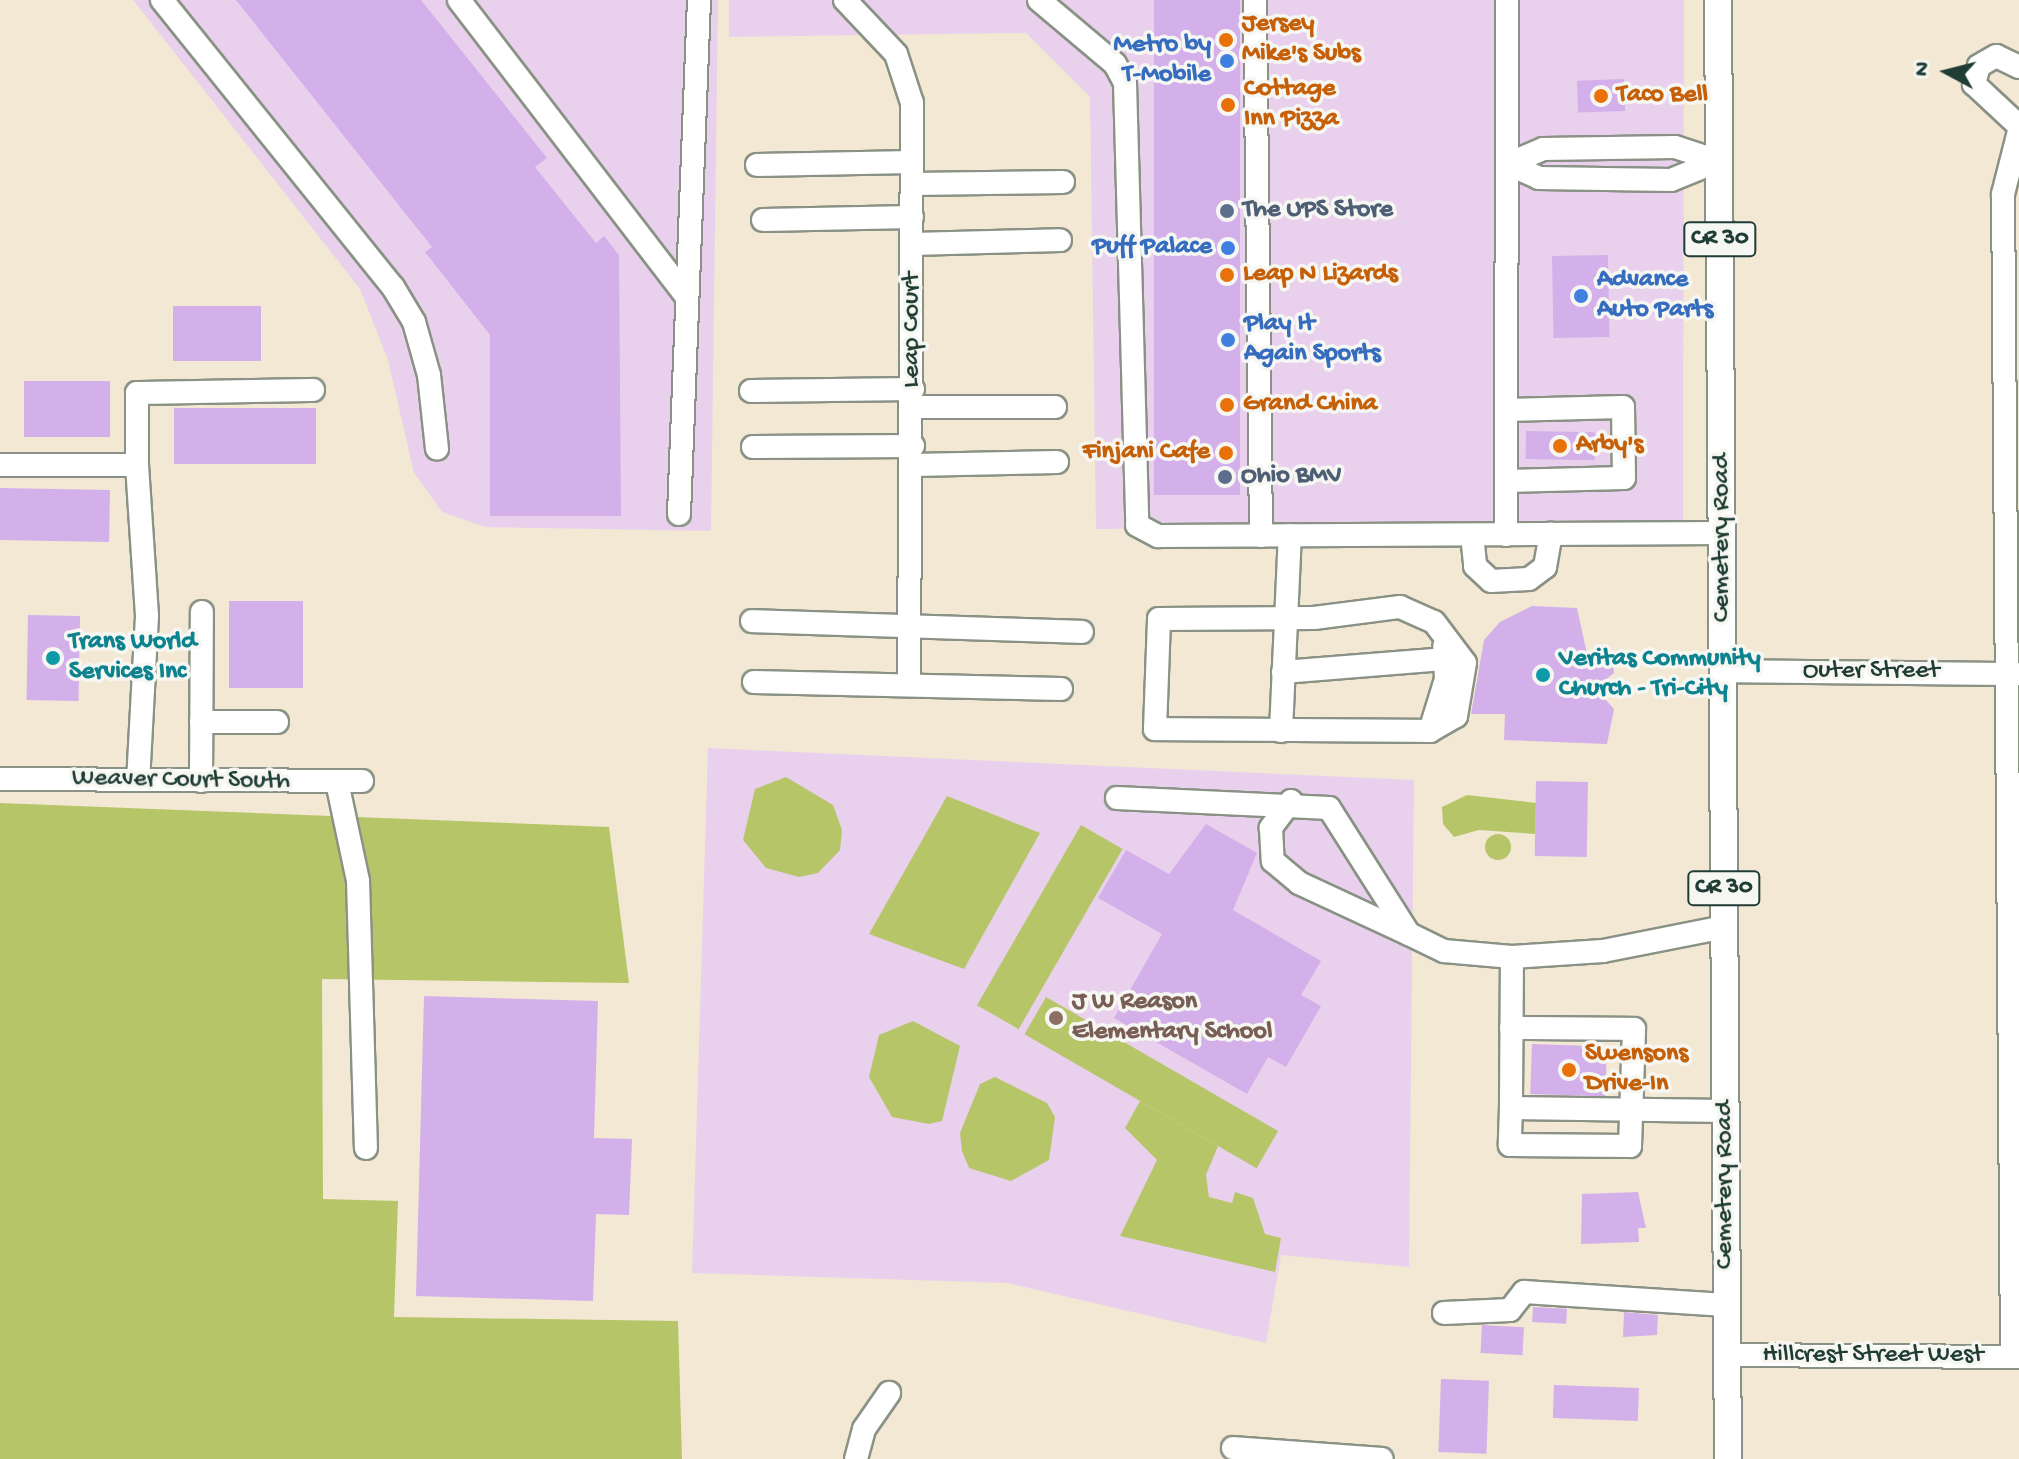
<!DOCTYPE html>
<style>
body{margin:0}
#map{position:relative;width:2019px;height:1459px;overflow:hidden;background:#f3e8d4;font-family:"Gochi Hand",sans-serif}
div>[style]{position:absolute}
.built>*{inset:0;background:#e9d1ed}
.green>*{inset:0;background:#b6c568;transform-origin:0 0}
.round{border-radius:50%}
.building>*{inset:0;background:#d3b0e9;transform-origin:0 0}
.roads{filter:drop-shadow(2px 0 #899284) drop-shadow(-2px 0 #899284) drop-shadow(0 2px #899284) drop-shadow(0 -2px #899284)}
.minor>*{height:22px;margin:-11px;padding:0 11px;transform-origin:11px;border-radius:11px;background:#fff}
.major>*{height:26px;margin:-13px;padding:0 13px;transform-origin:13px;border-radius:13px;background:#fff}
.dots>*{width:22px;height:22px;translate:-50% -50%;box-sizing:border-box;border:4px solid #f6f6f2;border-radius:50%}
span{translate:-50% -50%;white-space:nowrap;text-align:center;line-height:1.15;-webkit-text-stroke:7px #f6f6f2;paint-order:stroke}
.shield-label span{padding:2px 6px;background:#f6f6f2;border:2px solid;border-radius:6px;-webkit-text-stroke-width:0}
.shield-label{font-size:24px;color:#1f3d34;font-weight:700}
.food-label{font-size:26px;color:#c56008;font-weight:700}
.left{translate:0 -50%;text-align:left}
.right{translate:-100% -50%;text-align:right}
.shop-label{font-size:26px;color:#366cbe;font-weight:700}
.service-label{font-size:26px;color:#4e5e75;font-weight:700}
.street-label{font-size:26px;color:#1f3d34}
.culture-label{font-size:26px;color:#0d838f;font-weight:700}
.education-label{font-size:26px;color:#785e54;font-weight:700}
.north{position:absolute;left:1907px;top:32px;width:80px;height:80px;-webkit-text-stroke:6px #f6f6f2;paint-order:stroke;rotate:277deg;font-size:22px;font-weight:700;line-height:32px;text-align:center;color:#1f3d34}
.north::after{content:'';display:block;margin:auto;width:28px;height:36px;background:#1f3d34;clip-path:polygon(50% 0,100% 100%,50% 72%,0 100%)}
</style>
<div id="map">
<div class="built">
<i style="clip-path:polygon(133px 0,718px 0,711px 531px,485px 527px,442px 512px,414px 473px,388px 360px,360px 289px)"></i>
<i style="clip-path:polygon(729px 0,1684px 0,1683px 525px,1096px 529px,1090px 97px,1026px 33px,729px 37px)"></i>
<i style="clip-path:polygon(708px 748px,1414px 780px,1409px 1267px,1281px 1255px,1266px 1343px,1007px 1283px,692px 1273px)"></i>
</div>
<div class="green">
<i style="clip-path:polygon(786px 777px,833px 805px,842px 830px,840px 850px,818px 873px,799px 877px,766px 868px,743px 840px,755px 789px)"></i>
<i style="clip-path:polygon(1467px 795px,1536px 803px,1535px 834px,1479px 830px,1454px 837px,1443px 824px,1442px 807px)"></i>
<i style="clip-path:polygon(947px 796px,1040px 833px,964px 969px,869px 934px)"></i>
<i style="clip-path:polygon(0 803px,609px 827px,629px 983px,322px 979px,323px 1199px,398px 1201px,394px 1317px,678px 1321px,682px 1459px,0 1459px)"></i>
<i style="left:1081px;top:825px;width:48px;height:208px;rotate:30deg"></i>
<i class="round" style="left:1485px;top:834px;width:26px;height:26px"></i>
<i style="left:1046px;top:997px;width:268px;height:43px;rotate:30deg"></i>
<i style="clip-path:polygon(913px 1021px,960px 1046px,942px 1121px,929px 1124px,892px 1117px,869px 1077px,879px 1035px)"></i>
<i style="clip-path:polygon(995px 1077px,1047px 1103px,1055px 1117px,1049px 1160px,1011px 1181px,969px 1168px,962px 1151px,960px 1133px,980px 1084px)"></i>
<i style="clip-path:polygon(1140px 1101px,1218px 1146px,1206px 1175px,1209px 1197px,1232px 1203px,1235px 1192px,1253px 1198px,1265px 1234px,1281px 1238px,1275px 1272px,1120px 1236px,1157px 1160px,1125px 1128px)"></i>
</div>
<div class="building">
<i style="clip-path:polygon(236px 0,421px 0,547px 158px,535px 167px,596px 243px,604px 236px,619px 255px,621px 516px,490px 516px,490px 335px,425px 252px,432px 247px)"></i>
<i style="left:1154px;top:0;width:86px;height:495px"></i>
<i style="left:1624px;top:79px;width:32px;height:47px;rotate:88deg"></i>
<i style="left:1608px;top:255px;width:82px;height:56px;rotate:89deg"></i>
<i style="left:173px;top:306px;width:88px;height:55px"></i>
<i style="left:24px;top:381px;width:86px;height:56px"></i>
<i style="left:174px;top:408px;width:142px;height:56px"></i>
<i style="left:1526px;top:431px;width:69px;height:28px;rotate:1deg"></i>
<i style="left:0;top:488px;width:110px;height:52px;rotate:1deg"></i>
<i style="left:229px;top:601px;width:74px;height:87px"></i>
<i style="clip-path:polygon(1532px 606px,1577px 608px,1587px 654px,1612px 655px,1614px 673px,1605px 680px,1613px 691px,1604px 698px,1614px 709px,1607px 744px,1504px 740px,1505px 714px,1471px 714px,1484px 640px,1500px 622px)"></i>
<i style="left:28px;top:615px;width:52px;height:85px;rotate:1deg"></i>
<i style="left:1536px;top:781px;width:52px;height:75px;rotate:1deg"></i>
<i style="clip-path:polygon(1206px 824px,1257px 853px,1233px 910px,1321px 961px,1301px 995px,1321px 1006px,1286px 1067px,1268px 1057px,1247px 1094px,1114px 1018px,1162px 934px,1098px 898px,1126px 850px,1169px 874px)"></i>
<i style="clip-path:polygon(424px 996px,598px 1001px,594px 1138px,632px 1139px,629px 1215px,596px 1214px,593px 1301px,416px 1296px)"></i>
<i style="left:1532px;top:1044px;width:75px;height:50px;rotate:2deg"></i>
<i style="clip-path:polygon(1638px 1192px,1646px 1228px,1638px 1228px,1639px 1242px,1581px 1244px,1582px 1194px)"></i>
<i style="left:1533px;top:1307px;width:34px;height:15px;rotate:3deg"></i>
<i style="clip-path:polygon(1624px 1312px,1658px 1315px,1657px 1335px,1623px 1337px)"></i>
<i style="left:1482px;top:1325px;width:42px;height:28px;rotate:3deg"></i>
<i style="left:1441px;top:1379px;width:48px;height:73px;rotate:2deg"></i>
<i style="left:1554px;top:1385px;width:85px;height:33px;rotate:2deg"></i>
</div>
<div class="roads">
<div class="minor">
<i style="left:162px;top:0;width:368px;rotate:51.2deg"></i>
<i style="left:393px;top:287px;width:41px;rotate:59deg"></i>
<i style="left:414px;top:322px;width:55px;rotate:74.2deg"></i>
<i style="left:429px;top:375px;width:74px;rotate:83.8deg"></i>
<i style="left:459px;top:0;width:369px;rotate:52.5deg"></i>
<i style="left:845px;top:0;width:74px;rotate:46.6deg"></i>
<i style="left:896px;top:54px;width:52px;rotate:71.9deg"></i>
<i style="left:912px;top:103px;width:582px;rotate:90.3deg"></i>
<i style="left:1039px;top:0;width:99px;rotate:40.1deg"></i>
<i style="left:1115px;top:64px;width:21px;rotate:62deg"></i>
<i style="left:1125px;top:83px;width:442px;rotate:88.4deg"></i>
<i style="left:1137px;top:525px;width:24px;rotate:28deg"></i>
<i style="left:1158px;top:536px;width:565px;rotate:-0.3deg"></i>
<i style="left:1255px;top:0;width:536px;rotate:89.36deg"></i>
<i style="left:2019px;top:67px;width:25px;rotate:-154deg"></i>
<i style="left:1996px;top:56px;width:20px;rotate:150deg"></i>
<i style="left:1979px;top:66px;width:19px;rotate:106deg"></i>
<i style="left:1974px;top:84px;width:62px;rotate:43deg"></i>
<i style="left:1508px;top:164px;width:34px;rotate:24deg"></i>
<i style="left:1539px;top:178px;width:132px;rotate:0.9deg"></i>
<i style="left:1671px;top:180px;width:51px;rotate:-22deg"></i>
<i style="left:1508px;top:164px;width:38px;rotate:-23deg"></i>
<i style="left:1543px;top:149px;width:132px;rotate:-0.9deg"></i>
<i style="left:1675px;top:147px;width:45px;rotate:18deg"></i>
<i style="left:757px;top:165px;width:155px;rotate:-1.1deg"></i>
<i style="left:912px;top:184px;width:151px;rotate:-0.8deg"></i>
<i style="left:763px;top:220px;width:149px;rotate:-1.2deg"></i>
<i style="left:912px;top:244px;width:148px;rotate:-1.5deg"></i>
<i style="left:751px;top:391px;width:162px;rotate:-0.7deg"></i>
<i style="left:913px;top:407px;width:142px"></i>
<i style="left:753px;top:447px;width:160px;rotate:-0.4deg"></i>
<i style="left:0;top:465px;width:137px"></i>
<i style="left:137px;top:465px;width:151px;rotate:86.2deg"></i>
<i style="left:147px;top:616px;width:164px;rotate:93.1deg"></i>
<i style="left:137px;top:465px;width:72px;rotate:-90deg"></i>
<i style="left:137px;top:393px;width:176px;rotate:-1deg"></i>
<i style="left:913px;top:465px;width:144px;rotate:-1.2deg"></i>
<i style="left:1506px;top:481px;width:118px;rotate:-1.5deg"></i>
<i style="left:1624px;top:478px;width:71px;rotate:-90.8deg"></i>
<i style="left:1623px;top:407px;width:117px;rotate:178.5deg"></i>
<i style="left:679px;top:514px;width:514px;rotate:-87.77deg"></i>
<i style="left:1472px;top:535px;width:31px;rotate:84deg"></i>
<i style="left:1475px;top:566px;width:22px;rotate:43deg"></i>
<i style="left:1491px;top:581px;width:38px;rotate:-3deg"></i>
<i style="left:1529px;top:579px;width:20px;rotate:-37deg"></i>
<i style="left:1545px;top:567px;width:34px;rotate:-80deg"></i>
<i style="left:1506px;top:535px;width:535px;rotate:-89.89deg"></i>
<i style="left:1400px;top:607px;width:37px;rotate:24deg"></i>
<i style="left:1434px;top:622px;width:51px;rotate:52.9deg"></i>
<i style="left:1465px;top:663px;width:54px;rotate:99.6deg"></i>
<i style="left:1456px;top:716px;width:30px;rotate:150deg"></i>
<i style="left:1430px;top:731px;width:275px;rotate:-179.6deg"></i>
<i style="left:1155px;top:729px;width:110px;rotate:-87.9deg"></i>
<i style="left:1159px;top:619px;width:155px;rotate:-0.4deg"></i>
<i style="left:1314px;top:618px;width:87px;rotate:-7.3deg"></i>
<i style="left:752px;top:621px;width:330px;rotate:1.9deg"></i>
<i style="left:1722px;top:671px;width:297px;rotate:0.6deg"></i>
<i style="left:1283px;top:672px;width:164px;rotate:-4.6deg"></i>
<i style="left:754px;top:682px;width:307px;rotate:1.3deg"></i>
<i style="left:201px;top:722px;width:76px"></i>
<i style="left:1281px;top:731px;width:196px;rotate:-87.4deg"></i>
<i style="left:1430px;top:731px;width:54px;rotate:-72.9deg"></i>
<i style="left:1446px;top:679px;width:33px;rotate:-93deg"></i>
<i style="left:0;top:779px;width:362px;rotate:0.3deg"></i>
<i style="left:201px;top:781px;width:169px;rotate:-89.7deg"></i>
<i style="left:337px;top:782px;width:101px;rotate:78deg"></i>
<i style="left:358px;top:881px;width:267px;rotate:88.3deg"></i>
<i style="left:1117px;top:798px;width:212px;rotate:2.7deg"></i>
<i style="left:1329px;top:808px;width:149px;rotate:57.6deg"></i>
<i style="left:1409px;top:934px;width:39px;rotate:26deg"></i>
<i style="left:1444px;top:951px;width:68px;rotate:5deg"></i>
<i style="left:1512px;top:957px;width:91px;rotate:-3.8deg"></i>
<i style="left:1603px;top:951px;width:123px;rotate:-11.2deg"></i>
<i style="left:1291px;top:801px;width:34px;rotate:127deg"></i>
<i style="left:1271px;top:828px;width:33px;rotate:87deg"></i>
<i style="left:1273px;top:861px;width:34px;rotate:40deg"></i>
<i style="left:1299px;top:883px;width:121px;rotate:24.9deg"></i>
<i style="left:1512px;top:957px;width:151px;rotate:90.4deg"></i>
<i style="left:1511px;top:1108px;width:214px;rotate:0.8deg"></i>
<i style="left:1511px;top:1108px;width:37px;rotate:92deg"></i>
<i style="left:1510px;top:1145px;width:120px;rotate:0.5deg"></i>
<i style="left:1630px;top:1146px;width:117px;rotate:-88deg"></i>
<i style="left:1634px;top:1029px;width:123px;rotate:-179.5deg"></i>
<i style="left:1444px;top:1313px;width:66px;rotate:-2.6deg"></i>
<i style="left:1510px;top:1310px;width:23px;rotate:-52deg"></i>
<i style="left:1524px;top:1292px;width:202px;rotate:3.7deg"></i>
<i style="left:1728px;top:1355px;width:291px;rotate:0.4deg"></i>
<i style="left:2012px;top:1357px;width:1163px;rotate:-90.44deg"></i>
<i style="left:2003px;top:194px;width:65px;rotate:-75.7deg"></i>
<i style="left:1233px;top:1448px;width:149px;rotate:4.2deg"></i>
<i style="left:856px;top:1459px;width:31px;rotate:-75deg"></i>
<i style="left:864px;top:1429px;width:44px;rotate:-55.2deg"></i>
</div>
<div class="major">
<i style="left:1718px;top:0;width:1459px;rotate:89.61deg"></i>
</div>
</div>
<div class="dots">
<i style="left:1226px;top:40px;background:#e8710a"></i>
<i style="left:1227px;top:61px;background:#3f7fe0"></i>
<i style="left:1601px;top:96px;background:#e8710a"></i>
<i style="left:1228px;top:105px;background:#e8710a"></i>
<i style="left:1227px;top:211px;background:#5c6f8a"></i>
<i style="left:1228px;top:248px;background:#3f7fe0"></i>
<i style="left:1227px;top:275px;background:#e8710a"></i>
<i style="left:1581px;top:296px;background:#3f7fe0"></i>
<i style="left:1228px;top:340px;background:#3f7fe0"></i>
<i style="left:1227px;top:405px;background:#e8710a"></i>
<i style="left:1560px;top:446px;background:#e8710a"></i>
<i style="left:1226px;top:453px;background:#e8710a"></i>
<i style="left:1225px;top:477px;background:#5c6f8a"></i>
<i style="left:53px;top:658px;background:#0f9aa8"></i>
<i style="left:1543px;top:675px;background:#0f9aa8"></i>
<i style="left:1056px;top:1018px;background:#8d6e63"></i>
<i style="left:1569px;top:1070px;background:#e8710a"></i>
</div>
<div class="shield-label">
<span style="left:1720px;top:239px">CR 30</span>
<span style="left:1724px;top:888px">CR 30</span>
</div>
<div class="food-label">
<span class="left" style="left:1242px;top:40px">Jersey<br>Mike's Subs</span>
<span class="left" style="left:1244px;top:105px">Cottage<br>Inn Pizza</span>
<span class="left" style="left:1617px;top:96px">Taco Bell</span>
<span class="left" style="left:1243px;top:275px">Leap N Lizards</span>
<span class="left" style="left:1243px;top:405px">Grand China</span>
<span class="left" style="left:1576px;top:446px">Arby's</span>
<span class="right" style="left:1210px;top:453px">Finjani Cafe</span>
<span class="left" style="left:1585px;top:1070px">Swensons<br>Drive-In</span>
</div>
<div class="shop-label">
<span class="right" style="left:1211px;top:61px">Metro by<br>T-Mobile</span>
<span class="right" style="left:1212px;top:248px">Puff Palace</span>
<span class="left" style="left:1597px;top:296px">Advance<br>Auto Parts</span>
<span class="left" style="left:1244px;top:340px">Play It<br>Again Sports</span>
</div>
<div class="service-label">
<span class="left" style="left:1243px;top:211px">The UPS Store</span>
<span class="left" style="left:1241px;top:477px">Ohio BMV</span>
</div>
<div class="street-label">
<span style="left:913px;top:330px;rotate:-90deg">Leap Court</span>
<span style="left:1723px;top:538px;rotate:-90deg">Cemetery Road</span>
<span style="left:1871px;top:672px">Outer Street</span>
<span style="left:181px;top:781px;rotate:1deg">Weaver Court South</span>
<span style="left:1726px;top:1185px;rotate:-90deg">Cemetery Road</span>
<span style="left:1873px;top:1356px">Hillcrest Street West</span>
</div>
<div class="culture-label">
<span class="left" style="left:69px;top:658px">Trans World<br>Services Inc</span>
<span class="left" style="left:1559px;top:675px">Veritas Community<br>Church - Tri-City</span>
</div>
<div class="education-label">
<span class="left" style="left:1072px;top:1018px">J W Reason<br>Elementary School</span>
</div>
<div class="north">N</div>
</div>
